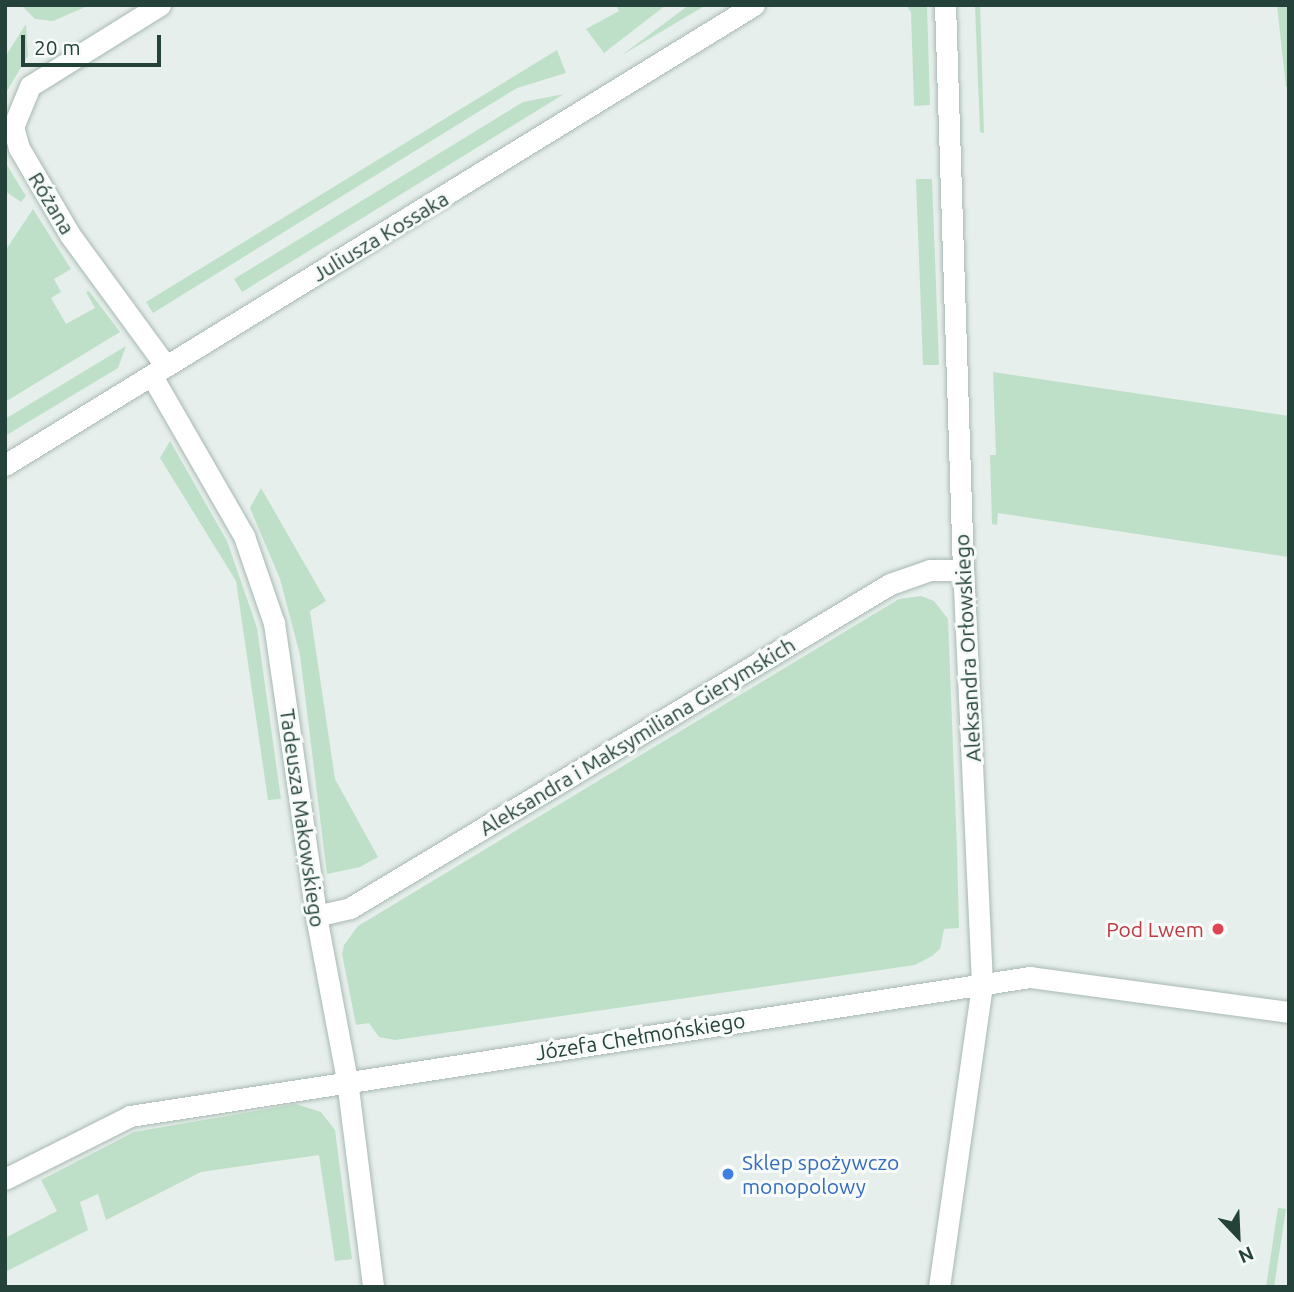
<!DOCTYPE html>
<meta charset="utf-8">
<style>
body{margin:0}
#map{position:relative;width:1294px;height:1292px;overflow:hidden;background:#e6efeb;font-family:Ubuntu,sans-serif}
div>[style]{position:absolute}
.green>*{inset:0;background:#bfe0c8}
.roads{filter:drop-shadow(0 0 2px #a8b8b2) drop-shadow(0 0 2px #a8b8b2)}
.minor>*{height:21px;margin:-10.5px;padding:0 10.5px;transform-origin:10.5px;border-radius:10.5px;background:#fff}
.dots>*{width:19px;height:19px;translate:-50% -50%;box-sizing:border-box;border:4px solid #f7fbf9;border-radius:50%}
span{translate:-50% -50%;white-space:nowrap;text-align:center;line-height:1.15;-webkit-text-stroke:6px #f7fbf9;paint-order:stroke}
.street-label{font-size:21px;color:#24423a}
.health-label{font-size:21px;color:#be3a42}
.right{translate:-100% -50%;text-align:right}
.shop-label{font-size:21px;color:#366cbe}
.left{translate:0 -50%;text-align:left}
.frame{position:absolute;inset:0;border:7px solid #24423a;pointer-events:none}
.north{position:absolute;left:1203px;top:1201px;width:70px;height:70px;-webkit-text-stroke:5px #f7fbf9;paint-order:stroke;rotate:157deg;font-size:19px;font-weight:700;line-height:28px;text-align:center;color:#24423a}
.north::after{content:'';display:block;margin:auto;width:24px;height:32px;background:#24423a;clip-path:polygon(50% 0,100% 100%,50% 72%,0 100%)}
.scale{position:absolute;left:21px;top:35px;width:140px;height:32px;box-sizing:border-box;border:4px solid #24423a;border-top:0;padding-left:9px;font-size:21px;line-height:24px;white-space:nowrap;color:#24423a;-webkit-text-stroke:5px #f7fbf9;paint-order:stroke}
</style>
<div id="map">
<div class="green">
<div style="clip-path:polygon(21px 5px,90px 5px,53px 21px,35px 19px)"></div>
<div style="clip-path:polygon(616px 5px,666px 5px,604px 53px,586px 29px,619px 11px)"></div>
<div style="clip-path:polygon(689px 5px,706px 5px,622px 55px)"></div>
<div style="clip-path:polygon(906px 5px,927px 5px,930px 105px,914px 106px,911px 12px)"></div>
<div style="clip-path:polygon(975px 5px,980px 5px,984px 133px,980px 132px)"></div>
<div style="clip-path:polygon(1277px 5px,1289px 5px,1289px 87px,1286px 87px)"></div>
<div style="clip-path:polygon(26px 24px,28px 56px,5px 94px,5px 57px)"></div>
<div style="clip-path:polygon(557px 50px,566px 73px,517px 88px,153px 313px,146px 302px)"></div>
<div style="clip-path:polygon(564px 94px,242px 292px,234px 279px,523px 102px)"></div>
<div style="clip-path:polygon(5px 162px,26px 196px,21px 202px,5px 191px)"></div>
<div style="clip-path:polygon(916px 179px,932px 179px,939px 365px,923px 365px)"></div>
<div style="clip-path:polygon(33px 209px,71px 269px,54px 279px,61px 292px,51px 298px,66px 324px,95px 308px,86px 292px,89px 291px,120px 332px,5px 402px,5px 251px)"></div>
<div style="clip-path:polygon(126px 346px,118px 368px,5px 436px,5px 419px)"></div>
<div style="clip-path:polygon(993px 372px,1289px 416px,1289px 557px,998px 513px,997px 525px,992px 524px,990px 455px,996px 455px)"></div>
<div style="clip-path:polygon(170px 441px,227px 541px,257px 628px,281px 799px,268px 800px,236px 581px,160px 458px)"></div>
<div style="clip-path:polygon(261px 488px,326px 601px,310px 611px,335px 779px,378px 857px,360px 867px,327px 874px,300px 655px,280px 579px,250px 508px)"></div>
<div style="clip-path:polygon(921px 596px,934px 601px,948px 619px,957px 849px,959px 928px,944px 929px,940px 949px,932px 956px,915px 965px,395px 1040px,379px 1037px,369px 1023px,356px 1025px,342px 954px,344px 945px,358px 926px,899px 599px)"></div>
<div style="clip-path:polygon(296px 1104px,321px 1112px,335px 1130px,352px 1259px,335px 1261px,319px 1155px,201px 1172px,106px 1220px,98px 1194px,80px 1202px,88px 1230px,5px 1272px,5px 1238px,57px 1211px,41px 1180px,134px 1132px)"></div>
<div style="clip-path:polygon(1278px 1208px,1286px 1209px,1274px 1287px,1266px 1287px)"></div>
</div>
<div class="roads">
<div class="minor">
<div style="left:160px;top:5px;width:153px;rotate:148.1deg"></div>
<div style="left:30px;top:86px;width:44px;rotate:112.5deg"></div>
<div style="left:13px;top:127px;width:22px;rotate:74deg"></div>
<div style="left:19px;top:148px;width:101px;rotate:59.6deg"></div>
<div style="left:70px;top:235px;width:162px;rotate:53.8deg"></div>
<div style="left:152px;top:376px;width:185px;rotate:60.1deg"></div>
<div style="left:244px;top:536px;width:92px;rotate:71deg"></div>
<div style="left:274px;top:623px;width:296px;rotate:81.8deg"></div>
<div style="left:316px;top:916px;width:167px;rotate:79.3deg"></div>
<div style="left:347px;top:1080px;width:209px;rotate:82.8deg"></div>
<div style="left:5px;top:465px;width:879px;rotate:-31.56deg"></div>
<div style="left:316px;top:916px;width:35px;rotate:-13deg"></div>
<div style="left:350px;top:908px;width:630px;rotate:-30.96deg"></div>
<div style="left:890px;top:584px;width:42px;rotate:-19.3deg"></div>
<div style="left:930px;top:570px;width:33px"></div>
<div style="left:5px;top:1179px;width:140px;rotate:-26.7deg"></div>
<div style="left:130px;top:1116px;width:911px;rotate:-8.78deg"></div>
<div style="left:1030px;top:977px;width:261px;rotate:7.7deg"></div>
<div style="left:939px;top:1287px;width:306px;rotate:-81.9deg"></div>
<div style="left:982px;top:984px;width:414px;rotate:-92.6deg"></div>
<div style="left:963px;top:570px;width:565px;rotate:-91.82deg"></div>
</div>
</div>
<div class="dots">
<div style="left:1218px;top:929px;background:#e0444e"></div>
<div style="left:728px;top:1174px;background:#3f7fe0"></div>
</div>
<div class="street-label">
<span style="left:52px;top:203px;rotate:59deg">Różana</span>
<span style="left:380px;top:236px;rotate:-31deg">Juliusza Kossaka</span>
<span style="left:967px;top:648px;rotate:-93deg">Aleksandra Orłowskiego</span>
<span style="left:637px;top:736px;rotate:-31deg">Aleksandra i Maksymiliana Gierymskich</span>
<span style="left:303px;top:818px;rotate:82deg">Tadeusza Makowskiego</span>
<span style="left:640px;top:1036px;rotate:-9deg">Józefa Chełmońskiego</span>
</div>
<div class="health-label">
<span class="right" style="left:1204px;top:929px">Pod Lwem</span>
</div>
<div class="shop-label">
<span class="left" style="left:742px;top:1174px">Sklep spożywczo<br>monopolowy</span>
</div>
<div class="frame"></div>
<div class="north">N</div>
<div class="scale">20 m</div>
</div>
